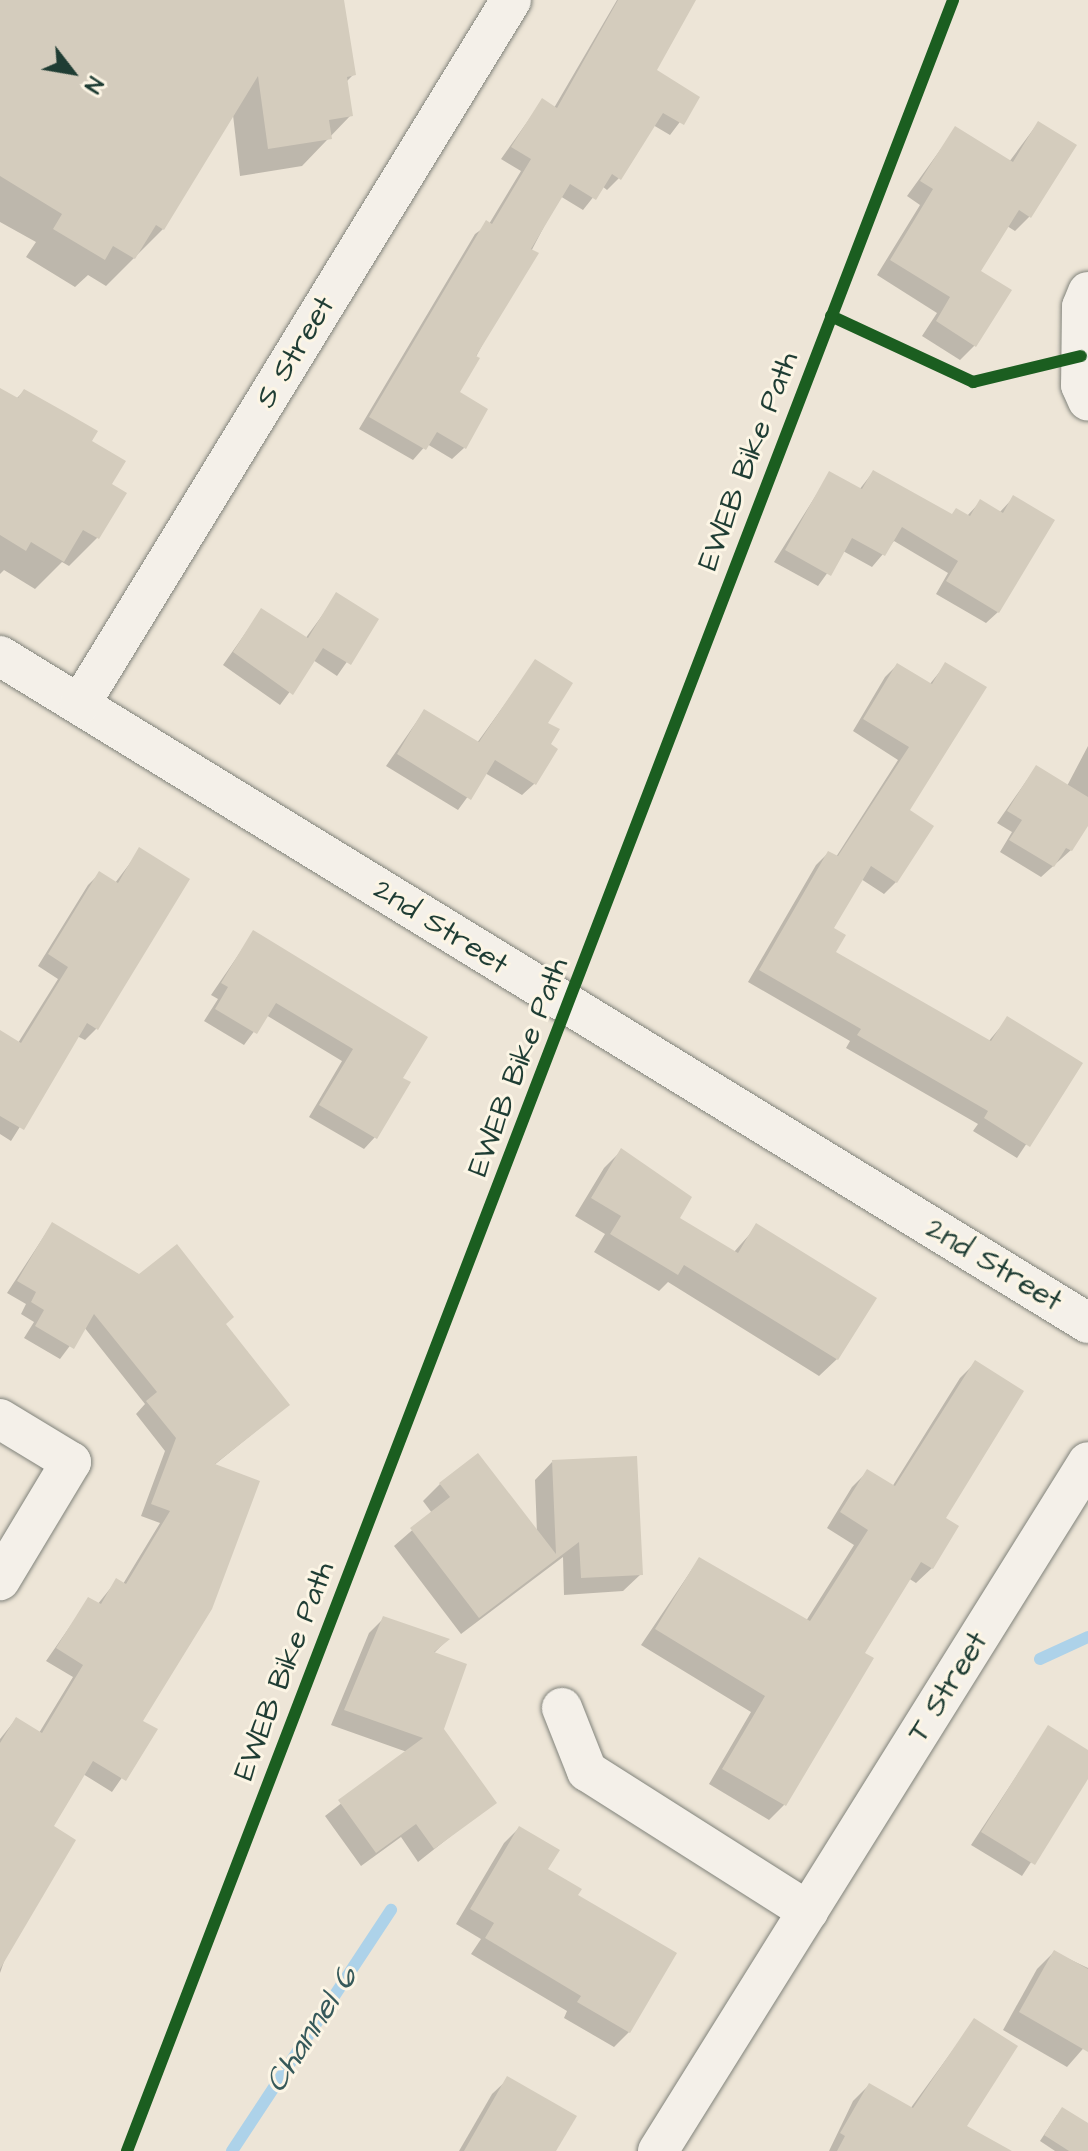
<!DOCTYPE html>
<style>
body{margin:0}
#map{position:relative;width:1088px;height:2151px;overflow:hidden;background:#ede5d7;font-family:"Architects Daughter",sans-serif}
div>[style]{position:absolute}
.shadow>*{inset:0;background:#0003}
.stream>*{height:12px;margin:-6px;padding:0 6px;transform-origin:6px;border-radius:6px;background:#add2e9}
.building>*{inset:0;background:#d4ccbd}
.roads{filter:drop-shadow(0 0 2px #81837b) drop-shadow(0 0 2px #81837b)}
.street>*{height:40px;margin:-20px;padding:0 20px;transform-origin:20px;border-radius:20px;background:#f4f0e9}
.cycleway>*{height:12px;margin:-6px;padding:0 6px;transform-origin:6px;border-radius:6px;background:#1b5e20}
span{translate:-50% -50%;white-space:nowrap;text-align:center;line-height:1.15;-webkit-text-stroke:6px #fcf5e5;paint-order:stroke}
.street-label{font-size:30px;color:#1f3d34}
.water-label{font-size:32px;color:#36595a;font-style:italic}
.north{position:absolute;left:32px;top:32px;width:80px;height:80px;-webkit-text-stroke:6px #fcf5e5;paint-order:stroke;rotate:121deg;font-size:22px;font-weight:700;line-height:32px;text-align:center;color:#1f3d34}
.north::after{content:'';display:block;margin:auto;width:28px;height:36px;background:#1f3d34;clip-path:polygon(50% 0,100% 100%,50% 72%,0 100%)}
</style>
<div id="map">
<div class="shadow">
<div style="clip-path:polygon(0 0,342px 0,354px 74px,346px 82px,351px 115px,302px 166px,240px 176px,233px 115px,163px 229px,106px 286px,88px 275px,75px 287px,26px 257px,36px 242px,0 222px)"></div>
<div style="clip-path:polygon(617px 0,694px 0,654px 71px,698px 98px,670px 135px,653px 125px,619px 178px,607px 190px,602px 186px,583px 210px,560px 196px,457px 393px,464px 448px,452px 459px,427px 444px,413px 460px,359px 429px,475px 234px,489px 224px,521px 171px,501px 159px,542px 101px,554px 108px)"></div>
<div style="clip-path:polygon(1038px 123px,1030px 216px,1015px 231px,1007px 226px,979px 272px,975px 345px,960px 360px,922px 336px,937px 313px,877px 275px,920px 205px,907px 196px,956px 128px,1009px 162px)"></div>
<div style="clip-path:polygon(0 390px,16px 399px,24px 391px,90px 441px,109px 484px,124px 493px,97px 538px,69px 566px,62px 562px,35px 589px,4px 570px,0 574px)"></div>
<div style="clip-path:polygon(873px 472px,951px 516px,967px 516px,980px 502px,999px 513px,1013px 498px,998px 612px,986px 623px,936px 594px,948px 573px,894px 541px,872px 567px,843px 551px,818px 586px,774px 562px,830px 473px,859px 490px)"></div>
<div style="clip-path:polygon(337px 595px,376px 620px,337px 676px,313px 660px,280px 705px,223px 665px,261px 611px,305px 639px)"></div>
<div style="clip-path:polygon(535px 662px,546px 723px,534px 784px,522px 795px,485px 773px,458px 810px,386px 766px,424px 711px,477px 743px)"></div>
<div style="clip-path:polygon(946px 664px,907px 811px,896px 882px,884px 894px,861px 879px,831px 929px,833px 953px,988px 1042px,1008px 1018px,1080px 1063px,1017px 1158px,973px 1131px,978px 1124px,846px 1048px,850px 1041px,748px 982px,816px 865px,828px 853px,836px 857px,898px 760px,853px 731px,885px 677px,897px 665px,929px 685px)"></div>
<div style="clip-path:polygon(1088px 746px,1088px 822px,1071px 850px,1041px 877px,1000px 852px,1012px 832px,997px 823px,1036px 767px,1067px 786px)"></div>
<div style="clip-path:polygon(140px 850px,96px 1029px,85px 1040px,77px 1036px,11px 1141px,0 1134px,0 1032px,18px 1043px,58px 979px,38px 966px,88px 885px,99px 874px,115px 883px)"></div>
<div style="clip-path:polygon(254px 932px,400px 1079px,375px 1137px,364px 1149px,309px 1117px,342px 1061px,266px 1015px,244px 1045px,204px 1021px,218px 999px,211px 995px)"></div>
<div style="clip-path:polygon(621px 1151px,677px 1218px,734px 1252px,757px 1226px,837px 1359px,819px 1376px,668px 1282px,659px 1291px,594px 1252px,605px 1234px,575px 1216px,604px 1168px)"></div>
<div style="clip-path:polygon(52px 1224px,224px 1324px,288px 1405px,213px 1466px,141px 1721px,155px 1730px,112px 1792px,83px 1774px,51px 1827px,0 1973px,0 1739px,16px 1719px,39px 1733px,73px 1677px,46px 1661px,89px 1599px,97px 1605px,117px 1580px,123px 1584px,160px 1523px,141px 1516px,165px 1451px,136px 1414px,145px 1404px,84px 1327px,60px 1359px,24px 1338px,34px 1322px,21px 1314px,26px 1304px,7px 1293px)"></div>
<div style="clip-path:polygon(975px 1363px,943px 1518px,957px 1526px,932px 1568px,916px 1583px,908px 1578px,862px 1654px,784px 1805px,769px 1820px,709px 1784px,751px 1712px,641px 1645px,699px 1559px,806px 1621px,854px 1545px,827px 1528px,852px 1487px,867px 1472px,892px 1487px,960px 1378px)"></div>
<div style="clip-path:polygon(552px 1462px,641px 1574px,623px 1591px,564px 1595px,563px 1557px,461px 1634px,394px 1546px,432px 1513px,423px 1501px,440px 1484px,537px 1534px,535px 1480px)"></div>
<div style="clip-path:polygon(384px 1618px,447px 1640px,433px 1654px,442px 1729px,494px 1802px,418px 1862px,401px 1837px,361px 1866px,325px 1816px,407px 1752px,331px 1725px,369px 1633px)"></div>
<div style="clip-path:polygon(1048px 1728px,1088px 1752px,1088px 1775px,1022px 1876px,971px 1845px)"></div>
<div style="clip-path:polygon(519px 1828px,546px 1870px,576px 1896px,629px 2032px,614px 2047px,564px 2018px,567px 2011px,471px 1954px,481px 1939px,456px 1924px,504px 1843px)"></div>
<div style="clip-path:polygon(1054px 1952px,1088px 1968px,1088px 2043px,1067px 2067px,1003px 2030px,1037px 1969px)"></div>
<div style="clip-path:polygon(974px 2021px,965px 2151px,829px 2151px,853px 2101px,869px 2085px,910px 2109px)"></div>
<div style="clip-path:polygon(508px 2079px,554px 2151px,459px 2151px,492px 2094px)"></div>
<div style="clip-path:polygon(1057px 2115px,1088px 2125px,1085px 2151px,1055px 2151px,1040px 2141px)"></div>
</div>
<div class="stream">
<div style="left:1040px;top:1659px;width:53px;rotate:-24.6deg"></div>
<div style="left:232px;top:2151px;width:289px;rotate:-56.6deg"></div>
</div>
<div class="building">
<div style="clip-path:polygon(0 0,344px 0,356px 75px,347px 77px,353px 116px,329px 120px,332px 139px,268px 149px,258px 76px,164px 230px,156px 225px,135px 259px,113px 246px,105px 260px,53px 229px,62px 214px,0 176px)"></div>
<div style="clip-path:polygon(618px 0,696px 0,657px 70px,700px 97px,684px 125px,663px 113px,621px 180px,612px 174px,596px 200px,570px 184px,531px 249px,539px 253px,476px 356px,480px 358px,460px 392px,488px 409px,466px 449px,437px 432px,426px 450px,369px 417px,486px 220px,492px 224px,531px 159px,511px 147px,542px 98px,557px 108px)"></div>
<div style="clip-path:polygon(1038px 121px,1077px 145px,1031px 218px,1019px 210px,981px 271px,1012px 290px,976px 347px,936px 321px,950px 297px,890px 260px,933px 189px,920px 181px,955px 126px,1013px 162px)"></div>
<div style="clip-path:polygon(0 388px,18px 398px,24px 389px,65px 412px,98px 431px,92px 441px,126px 461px,112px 484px,127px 493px,99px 539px,83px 530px,64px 562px,31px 542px,26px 551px,0 535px)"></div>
<div style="clip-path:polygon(873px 470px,952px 514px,956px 508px,970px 516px,980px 499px,1003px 513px,1013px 495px,1055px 520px,999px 613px,946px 581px,958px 561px,902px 527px,885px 556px,852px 538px,831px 576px,785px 550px,829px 471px,862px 489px)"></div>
<div style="clip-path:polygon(336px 592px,379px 619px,351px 665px,323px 648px,293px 695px,233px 652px,261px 608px,308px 638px)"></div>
<div style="clip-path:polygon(535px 659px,573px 683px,548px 723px,560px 729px,551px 744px,558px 749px,536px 785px,495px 760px,471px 800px,397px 754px,424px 709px,479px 742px)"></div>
<div style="clip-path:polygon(945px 662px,987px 687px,910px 810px,934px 826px,897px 883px,871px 866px,834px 928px,846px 935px,836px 952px,991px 1041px,1007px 1016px,1083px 1063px,1030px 1147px,984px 1118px,988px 1111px,857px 1035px,861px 1029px,759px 970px,828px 851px,838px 856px,909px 747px,863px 719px,897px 663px,932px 684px)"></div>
<div style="clip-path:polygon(1036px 765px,1088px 797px,1088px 826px,1072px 851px,1066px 848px,1054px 867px,1009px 840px,1022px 820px,1007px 811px)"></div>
<div style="clip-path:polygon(139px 847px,190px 879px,98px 1030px,87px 1023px,24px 1130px,0 1116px,0 1030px,21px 1043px,68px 967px,48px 954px,99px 871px,118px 883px)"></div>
<div style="clip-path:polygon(253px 930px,428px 1037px,403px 1078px,411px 1082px,377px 1139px,319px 1105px,353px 1049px,276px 1003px,257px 1034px,215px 1009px,228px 987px,221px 983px)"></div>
<div style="clip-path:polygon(621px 1148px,692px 1197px,680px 1218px,738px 1253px,756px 1223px,877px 1298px,838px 1360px,684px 1265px,678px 1275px,610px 1234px,621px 1216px,591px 1198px)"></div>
<div style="clip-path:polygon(52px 1222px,139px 1274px,177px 1244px,234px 1317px,226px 1324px,290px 1405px,215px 1464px,260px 1481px,212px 1609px,143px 1721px,158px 1729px,126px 1781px,93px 1761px,54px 1826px,76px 1840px,0 1969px,0 1743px,16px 1717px,42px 1733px,83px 1665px,56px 1648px,88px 1597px,101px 1604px,116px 1578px,126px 1584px,170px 1511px,151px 1504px,176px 1438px,146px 1401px,157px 1392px,94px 1314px,74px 1349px,35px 1326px,44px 1310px,31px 1302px,36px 1292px,17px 1281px)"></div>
<div style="clip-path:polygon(975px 1360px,1024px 1391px,946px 1518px,959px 1526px,933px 1569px,921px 1562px,865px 1653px,874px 1658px,786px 1806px,722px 1769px,765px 1696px,655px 1629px,699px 1557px,810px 1621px,868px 1530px,840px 1512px,867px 1469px,895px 1486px)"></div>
<div style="clip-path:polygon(478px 1453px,556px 1554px,552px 1460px,637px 1456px,643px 1575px,581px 1578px,579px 1542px,479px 1618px,410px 1528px,450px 1497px,439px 1483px)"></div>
<div style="clip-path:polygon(383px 1616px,450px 1639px,434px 1652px,467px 1664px,444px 1729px,497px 1803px,434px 1849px,416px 1824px,376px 1853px,338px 1800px,423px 1738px,344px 1710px)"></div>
<div style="clip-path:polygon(1048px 1725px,1088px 1750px,1088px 1779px,1035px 1865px,981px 1832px)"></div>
<div style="clip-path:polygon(519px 1826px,560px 1850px,548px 1869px,582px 1889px,578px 1895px,677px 1953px,630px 2033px,577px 2002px,581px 1996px,485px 1938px,494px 1923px,470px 1909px)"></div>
<div style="clip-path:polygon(1054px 1950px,1088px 1969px,1088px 2052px,1019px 2012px)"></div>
<div style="clip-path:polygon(974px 2018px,1018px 2046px,967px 2126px,1012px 2151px,837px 2151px,845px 2136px,840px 2133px,869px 2083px,913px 2108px)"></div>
<div style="clip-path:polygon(507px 2076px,577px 2116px,556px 2151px,464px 2151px)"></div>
<div style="clip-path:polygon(1062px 2107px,1088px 2123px,1088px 2151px,1069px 2151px,1044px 2135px)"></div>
</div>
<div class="roads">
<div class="street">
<div style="left:1088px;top:292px;width:16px;rotate:112deg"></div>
<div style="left:1082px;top:307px;width:78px;rotate:90.7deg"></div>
<div style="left:1081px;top:385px;width:17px;rotate:66deg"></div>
<div style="left:0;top:656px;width:1276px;rotate:31.51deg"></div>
<div style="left:80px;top:704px;width:825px;rotate:-58.52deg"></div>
<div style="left:0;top:1419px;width:83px;rotate:31.2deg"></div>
<div style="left:71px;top:1462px;width:138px;rotate:121deg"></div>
<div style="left:562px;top:1708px;width:68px;rotate:68.4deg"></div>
<div style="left:587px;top:1771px;width:262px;rotate:32.4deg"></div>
<div style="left:658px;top:2151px;width:812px;rotate:-58.03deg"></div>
</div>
</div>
<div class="cycleway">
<div style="left:831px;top:316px;width:157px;rotate:24.9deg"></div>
<div style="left:973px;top:382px;width:111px;rotate:-13.5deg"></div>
<div style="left:127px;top:2151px;width:2304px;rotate:-68.99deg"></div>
</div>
<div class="street-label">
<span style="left:295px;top:352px;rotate:-59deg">S Street</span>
<span style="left:748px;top:461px;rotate:-69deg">EWEB Bike Path</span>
<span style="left:441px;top:927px;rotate:32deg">2nd Street</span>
<span style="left:518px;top:1067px;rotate:-69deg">EWEB Bike Path</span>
<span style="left:994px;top:1265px;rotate:31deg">2nd Street</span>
<span style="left:284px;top:1671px;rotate:-69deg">EWEB Bike Path</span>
<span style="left:948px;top:1687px;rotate:-58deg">T Street</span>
</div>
<div class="water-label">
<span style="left:312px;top:2030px;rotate:-57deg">Channel 6</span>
</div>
<div class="north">N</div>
</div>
